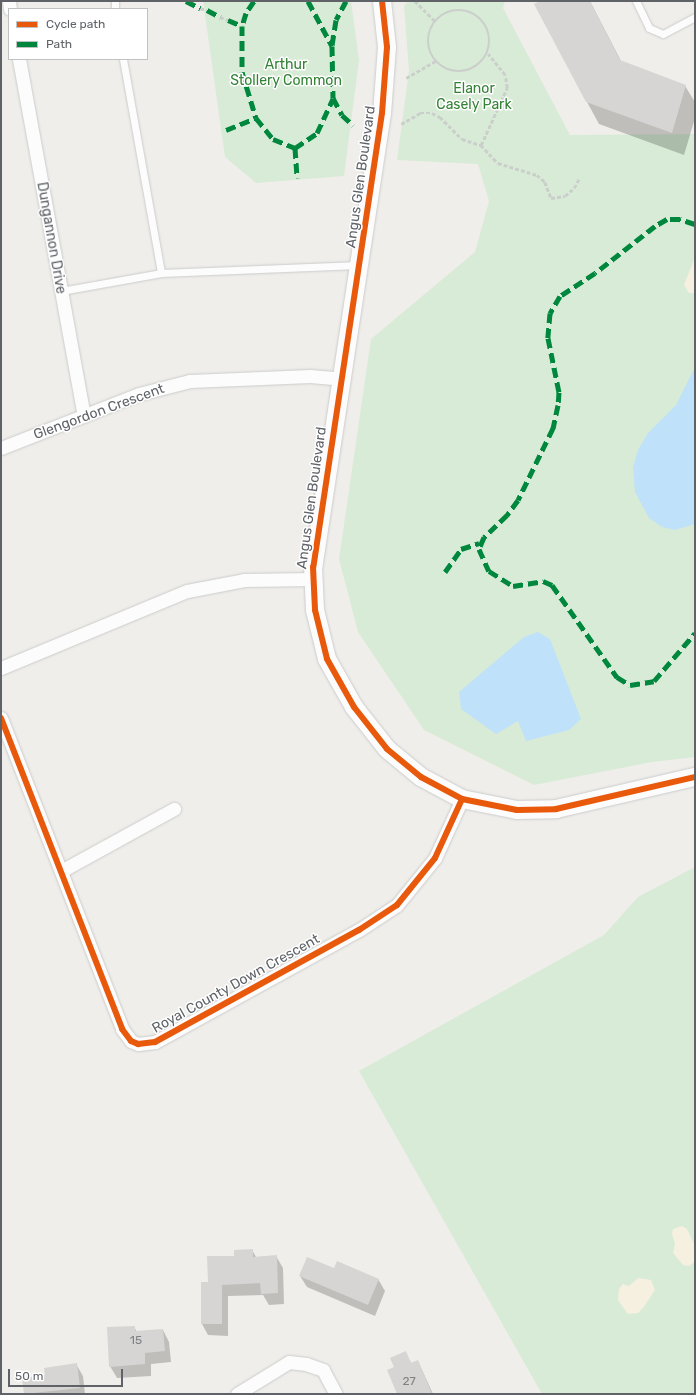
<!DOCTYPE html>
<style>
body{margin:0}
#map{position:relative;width:696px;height:1395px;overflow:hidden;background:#efeeea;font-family:Rubik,sans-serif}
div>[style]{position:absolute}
.green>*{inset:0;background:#d8ebd6}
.sand>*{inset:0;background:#f6f0e1}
.water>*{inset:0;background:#bfe1f9}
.shadow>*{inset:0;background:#0003}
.building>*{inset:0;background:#d6d5d3}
.path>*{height:2.5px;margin-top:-1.25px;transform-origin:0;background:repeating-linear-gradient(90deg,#cbcfcc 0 4px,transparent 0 6px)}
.path>.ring{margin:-1.25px;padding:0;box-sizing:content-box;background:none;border:2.5px solid #cbcfcc;border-radius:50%}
.roads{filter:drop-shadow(0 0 1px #cbcccc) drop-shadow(0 0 1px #cbcccc)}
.lane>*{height:7px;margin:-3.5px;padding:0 3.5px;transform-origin:3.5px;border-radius:3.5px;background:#fdfcfc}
.street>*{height:13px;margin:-6.5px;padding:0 6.5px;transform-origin:6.5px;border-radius:6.5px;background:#fdfcfc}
.secondary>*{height:18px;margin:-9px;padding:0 9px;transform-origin:9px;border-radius:9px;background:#fdfcfc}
.quiet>*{height:5px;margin-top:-2.5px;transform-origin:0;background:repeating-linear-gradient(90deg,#00873e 0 10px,transparent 0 15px)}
.cycleway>*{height:6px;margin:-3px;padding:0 3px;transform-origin:3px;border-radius:3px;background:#e8590c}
span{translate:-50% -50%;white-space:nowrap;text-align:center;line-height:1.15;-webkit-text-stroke:3px #fff;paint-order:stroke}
.number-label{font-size:12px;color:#7e8184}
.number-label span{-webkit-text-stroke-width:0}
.park-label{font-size:14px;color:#338235}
.street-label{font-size:14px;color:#5f6368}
.frame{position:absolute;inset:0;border:2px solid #5f6368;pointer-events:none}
.legend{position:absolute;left:8px;top:8px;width:140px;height:52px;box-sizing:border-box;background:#fff;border:1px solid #bfc1c3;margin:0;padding:5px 7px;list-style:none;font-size:12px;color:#5f6368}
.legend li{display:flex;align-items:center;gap:8px;height:20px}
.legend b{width:20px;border:1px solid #bfc1c3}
.scale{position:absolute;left:8px;top:1369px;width:115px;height:18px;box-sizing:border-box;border:2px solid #5f6368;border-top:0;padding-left:5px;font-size:12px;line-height:14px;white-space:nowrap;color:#5f6368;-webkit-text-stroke:3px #fff;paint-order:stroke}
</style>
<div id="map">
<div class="green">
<div style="clip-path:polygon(203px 1px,351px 1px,359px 60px,344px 176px,256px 183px,225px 157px)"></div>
<div style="clip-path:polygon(408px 1px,505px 1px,503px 8px,570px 135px,695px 134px,695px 757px,652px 762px,534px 785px,424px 730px,358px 632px,339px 559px,371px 339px,475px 252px,489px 201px,478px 164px,397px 160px,409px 71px,404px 6px)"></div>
<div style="clip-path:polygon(695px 867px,695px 1394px,542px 1394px,359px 1071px,604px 935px,638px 897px)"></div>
</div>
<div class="sand">
<div style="clip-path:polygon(695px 257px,695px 293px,689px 293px,684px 285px)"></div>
<div style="clip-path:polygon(682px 1226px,687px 1229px,694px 1244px,694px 1262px,689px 1266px,683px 1265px,673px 1253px,675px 1244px,672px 1234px,673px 1229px)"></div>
<div style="clip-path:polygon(638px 1278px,651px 1280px,655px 1290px,643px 1308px,638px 1313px,628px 1314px,618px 1300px,619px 1289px,623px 1284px,629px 1286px)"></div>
</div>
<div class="water">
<div style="clip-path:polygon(695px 367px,695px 524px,675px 530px,662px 527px,649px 518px,635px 492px,633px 467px,638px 450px,648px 433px,676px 405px)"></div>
<div style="clip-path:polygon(538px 632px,550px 639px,581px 719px,569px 730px,526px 741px,518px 721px,496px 734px,461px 709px,459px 692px,524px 637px)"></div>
</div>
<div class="shadow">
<div style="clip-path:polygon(542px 1px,590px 1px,621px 61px,685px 86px,695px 102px,695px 118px,684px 155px,599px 124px,587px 102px)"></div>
<div style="clip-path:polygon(252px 1250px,256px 1257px,276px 1256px,283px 1268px,284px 1304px,269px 1305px,263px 1295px,228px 1296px,228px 1336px,208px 1335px,202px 1324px,209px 1283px,235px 1257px)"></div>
<div style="clip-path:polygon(335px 1270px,378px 1279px,385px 1291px,375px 1316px,307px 1287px,300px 1276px)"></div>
<div style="clip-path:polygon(134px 1327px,137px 1332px,163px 1330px,169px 1342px,171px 1362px,151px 1364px,151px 1376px,117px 1378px,110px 1366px)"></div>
<div style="clip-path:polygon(405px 1353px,412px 1364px,418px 1361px,433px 1394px,398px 1394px,395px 1368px)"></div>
<div style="clip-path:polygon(76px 1364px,83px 1376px,85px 1394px,25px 1394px,23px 1379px,46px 1376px)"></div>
</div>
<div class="building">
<div style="clip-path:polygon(540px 1px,590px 1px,620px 60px,686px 85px,672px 133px,586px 102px,534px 4px)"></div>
<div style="clip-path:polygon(253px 1249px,253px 1257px,277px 1255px,278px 1293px,261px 1294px,260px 1283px,222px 1285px,222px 1324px,201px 1324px,201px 1282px,208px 1282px,207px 1256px,234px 1256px,234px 1250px)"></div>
<div style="clip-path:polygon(307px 1257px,334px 1268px,337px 1261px,379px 1279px,368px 1305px,299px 1276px)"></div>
<div style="clip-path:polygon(135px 1326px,135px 1331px,163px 1329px,165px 1351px,145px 1353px,145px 1364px,109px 1367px,107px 1327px)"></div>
<div style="clip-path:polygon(406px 1351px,411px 1363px,418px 1360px,432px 1394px,397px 1394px,387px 1370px,394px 1367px,390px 1358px)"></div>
<div style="clip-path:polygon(77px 1363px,80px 1388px,24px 1394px,22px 1378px,45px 1375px,44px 1368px)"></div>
</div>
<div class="path">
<div style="left:415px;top:1px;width:28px;rotate:45deg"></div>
<div style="left:200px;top:8px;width:7px;rotate:16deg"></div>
<div class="ring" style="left:428px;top:10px;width:59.5px;height:59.5px"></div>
<div style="left:220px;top:17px;width:9px;rotate:21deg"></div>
<div style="left:406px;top:78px;width:34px;rotate:-30deg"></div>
<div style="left:401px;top:124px;width:22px;rotate:-30deg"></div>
<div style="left:420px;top:113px;width:12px"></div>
<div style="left:432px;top:113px;width:9px;rotate:27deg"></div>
<div style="left:440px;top:117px;width:31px;rotate:45deg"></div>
<div style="left:462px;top:139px;width:20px;rotate:18deg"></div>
<div style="left:481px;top:145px;width:25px;rotate:47deg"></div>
<div style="left:498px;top:163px;width:41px;rotate:17.1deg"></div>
<div style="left:537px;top:175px;width:11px;rotate:41deg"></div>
<div style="left:545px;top:182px;width:17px;rotate:69deg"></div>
<div style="left:551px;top:198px;width:14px;rotate:-8deg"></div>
<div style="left:565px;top:196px;width:12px;rotate:-42deg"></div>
<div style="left:574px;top:188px;width:10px;rotate:-61deg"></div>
<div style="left:481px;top:145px;width:63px;rotate:-65.5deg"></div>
<div style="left:507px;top:88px;width:13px;rotate:-99deg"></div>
<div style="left:505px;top:75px;width:27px;rotate:-129deg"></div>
</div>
<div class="roads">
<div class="lane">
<div style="left:115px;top:1px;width:8px;rotate:90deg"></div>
<div style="left:636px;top:1px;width:30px;rotate:64deg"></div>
<div style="left:649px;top:28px;width:15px;rotate:23deg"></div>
<div style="left:663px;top:34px;width:36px;rotate:-28deg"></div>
<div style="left:123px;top:59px;width:217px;rotate:79.9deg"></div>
<div style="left:61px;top:291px;width:102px;rotate:-10.2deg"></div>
<div style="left:161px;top:273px;width:198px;rotate:-2.3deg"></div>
</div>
<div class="street">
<div style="left:9px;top:1px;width:8px;rotate:83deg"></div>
<div style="left:19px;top:59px;width:363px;rotate:79.7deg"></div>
<div style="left:1px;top:448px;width:148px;rotate:-21.4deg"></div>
<div style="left:139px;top:394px;width:53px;rotate:-14.3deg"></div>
<div style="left:190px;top:381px;width:120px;rotate:-2.4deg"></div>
<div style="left:310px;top:376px;width:32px;rotate:5deg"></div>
<div style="left:1px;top:668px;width:201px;rotate:-22.5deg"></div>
<div style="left:187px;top:591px;width:58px;rotate:-10.9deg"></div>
<div style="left:244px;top:580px;width:69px;rotate:-0.8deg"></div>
<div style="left:1px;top:718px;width:334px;rotate:68.7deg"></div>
<div style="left:122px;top:1029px;width:15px;rotate:53deg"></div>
<div style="left:131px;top:1041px;width:8px;rotate:23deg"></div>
<div style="left:138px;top:1044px;width:17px;rotate:-7deg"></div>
<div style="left:155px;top:1042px;width:233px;rotate:-28.8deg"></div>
<div style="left:359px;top:930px;width:45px;rotate:-33.3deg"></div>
<div style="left:397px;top:905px;width:60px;rotate:-51deg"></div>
<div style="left:435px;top:858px;width:65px;rotate:-65.4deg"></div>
<div style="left:61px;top:871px;width:129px;rotate:-28.8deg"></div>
<div style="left:237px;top:1394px;width:61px;rotate:-31.6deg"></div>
<div style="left:289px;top:1362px;width:17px;rotate:7deg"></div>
<div style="left:306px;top:1364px;width:18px;rotate:19deg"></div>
<div style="left:323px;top:1370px;width:27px;rotate:62deg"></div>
</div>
<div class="secondary">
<div style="left:382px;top:1px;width:46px;rotate:83.8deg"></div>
<div style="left:387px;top:47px;width:66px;rotate:94.3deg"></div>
<div style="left:382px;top:113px;width:459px;rotate:98.6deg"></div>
<div style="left:313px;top:567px;width:43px;rotate:87.3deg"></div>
<div style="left:315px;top:610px;width:50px;rotate:76.2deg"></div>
<div style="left:327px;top:659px;width:55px;rotate:60.6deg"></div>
<div style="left:354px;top:707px;width:53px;rotate:51.8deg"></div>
<div style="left:387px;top:749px;width:44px;rotate:39.5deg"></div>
<div style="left:421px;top:777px;width:47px;rotate:28.2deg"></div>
<div style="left:462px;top:799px;width:56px;rotate:11.3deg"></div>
<div style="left:517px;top:810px;width:39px;rotate:-1deg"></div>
<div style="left:556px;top:809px;width:143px;rotate:-13deg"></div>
</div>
</div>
<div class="quiet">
<div style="left:186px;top:1px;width:16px;rotate:27deg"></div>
<div style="left:254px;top:1px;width:14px;rotate:124deg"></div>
<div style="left:246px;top:13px;width:14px;rotate:107deg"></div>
<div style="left:242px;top:26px;width:46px;rotate:90deg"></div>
<div style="left:242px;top:72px;width:48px;rotate:73.1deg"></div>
<div style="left:256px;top:118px;width:27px;rotate:51deg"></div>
<div style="left:273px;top:139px;width:24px;rotate:22deg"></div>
<div style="left:295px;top:148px;width:27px;rotate:-34deg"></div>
<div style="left:317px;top:133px;width:38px;rotate:-65deg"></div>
<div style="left:308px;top:1px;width:51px;rotate:61.9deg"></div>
<div style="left:346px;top:1px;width:21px;rotate:118deg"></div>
<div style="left:336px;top:20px;width:26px;rotate:99deg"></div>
<div style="left:332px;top:46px;width:52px;rotate:88.9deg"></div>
<div style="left:333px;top:98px;width:19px;rotate:62deg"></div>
<div style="left:342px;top:115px;width:15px;rotate:42deg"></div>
<div style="left:207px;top:10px;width:15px;rotate:28deg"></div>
<div style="left:228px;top:20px;width:15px;rotate:23deg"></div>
<div style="left:226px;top:130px;width:32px;rotate:-22deg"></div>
<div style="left:295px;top:148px;width:30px;rotate:86deg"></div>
<div style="left:695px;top:224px;width:16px;rotate:-162deg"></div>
<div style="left:680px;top:219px;width:13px;rotate:180deg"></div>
<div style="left:667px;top:219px;width:14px;rotate:150deg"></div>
<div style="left:655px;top:226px;width:76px;rotate:141.9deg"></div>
<div style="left:595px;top:273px;width:42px;rotate:146.7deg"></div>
<div style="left:560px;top:296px;width:20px;rotate:120deg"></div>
<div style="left:550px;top:313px;width:25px;rotate:95deg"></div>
<div style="left:548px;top:338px;width:55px;rotate:78.5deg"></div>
<div style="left:559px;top:392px;width:13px;rotate:94deg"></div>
<div style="left:558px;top:405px;width:24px;rotate:102deg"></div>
<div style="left:553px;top:428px;width:80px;rotate:115.9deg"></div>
<div style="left:518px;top:500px;width:19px;rotate:126deg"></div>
<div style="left:507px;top:515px;width:32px;rotate:136deg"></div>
<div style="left:484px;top:537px;width:13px;rotate:113deg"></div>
<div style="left:479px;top:549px;width:24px;rotate:66deg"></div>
<div style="left:489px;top:571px;width:28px;rotate:32deg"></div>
<div style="left:513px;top:586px;width:30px;rotate:-9deg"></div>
<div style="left:543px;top:581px;width:10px;rotate:24deg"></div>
<div style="left:552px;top:585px;width:113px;rotate:54.8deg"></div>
<div style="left:617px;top:677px;width:15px;rotate:32deg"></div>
<div style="left:630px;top:685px;width:24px;rotate:-9deg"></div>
<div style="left:654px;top:681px;width:63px;rotate:-49.5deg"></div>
<div style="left:445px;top:572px;width:28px;rotate:-55deg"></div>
<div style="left:461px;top:549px;width:19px;rotate:-18deg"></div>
</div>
<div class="cycleway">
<div style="left:382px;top:1px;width:46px;rotate:83.8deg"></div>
<div style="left:387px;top:47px;width:66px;rotate:94.3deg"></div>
<div style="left:382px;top:113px;width:459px;rotate:98.6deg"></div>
<div style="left:313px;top:567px;width:43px;rotate:87.3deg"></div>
<div style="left:315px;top:610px;width:50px;rotate:76.2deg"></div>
<div style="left:327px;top:659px;width:55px;rotate:60.6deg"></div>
<div style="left:354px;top:707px;width:53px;rotate:51.8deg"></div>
<div style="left:387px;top:749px;width:44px;rotate:39.5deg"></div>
<div style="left:421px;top:777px;width:47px;rotate:28.2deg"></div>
<div style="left:462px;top:799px;width:56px;rotate:11.3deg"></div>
<div style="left:517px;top:810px;width:39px;rotate:-1deg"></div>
<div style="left:556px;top:809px;width:143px;rotate:-13deg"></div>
<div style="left:1px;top:718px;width:334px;rotate:68.7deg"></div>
<div style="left:122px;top:1029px;width:15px;rotate:53deg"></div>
<div style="left:131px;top:1041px;width:8px;rotate:23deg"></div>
<div style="left:138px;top:1044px;width:17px;rotate:-7deg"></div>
<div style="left:155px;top:1042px;width:233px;rotate:-28.8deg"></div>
<div style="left:359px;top:930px;width:45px;rotate:-33.3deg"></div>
<div style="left:397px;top:905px;width:60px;rotate:-51deg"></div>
<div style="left:435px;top:858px;width:65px;rotate:-65.4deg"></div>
</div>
<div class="number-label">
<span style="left:136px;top:1341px">15</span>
<span style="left:409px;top:1382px">27</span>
</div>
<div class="park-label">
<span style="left:286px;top:73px">Arthur<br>Stollery Common</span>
<span style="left:474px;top:97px">Elanor<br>Casely Park</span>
</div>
<div class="street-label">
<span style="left:361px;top:177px;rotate:-82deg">Angus Glen Boulevard</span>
<span style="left:51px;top:238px;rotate:80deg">Dungannon Drive</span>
<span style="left:99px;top:412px;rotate:-20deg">Glengordon Crescent</span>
<span style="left:312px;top:498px;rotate:-82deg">Angus Glen Boulevard</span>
<span style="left:236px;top:984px;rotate:-29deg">Royal County Down Crescent</span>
</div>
<div class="frame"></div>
<ul class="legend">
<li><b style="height:5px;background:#e8590c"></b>Cycle path</li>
<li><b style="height:5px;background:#00873e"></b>Path</li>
</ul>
<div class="scale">50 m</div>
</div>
